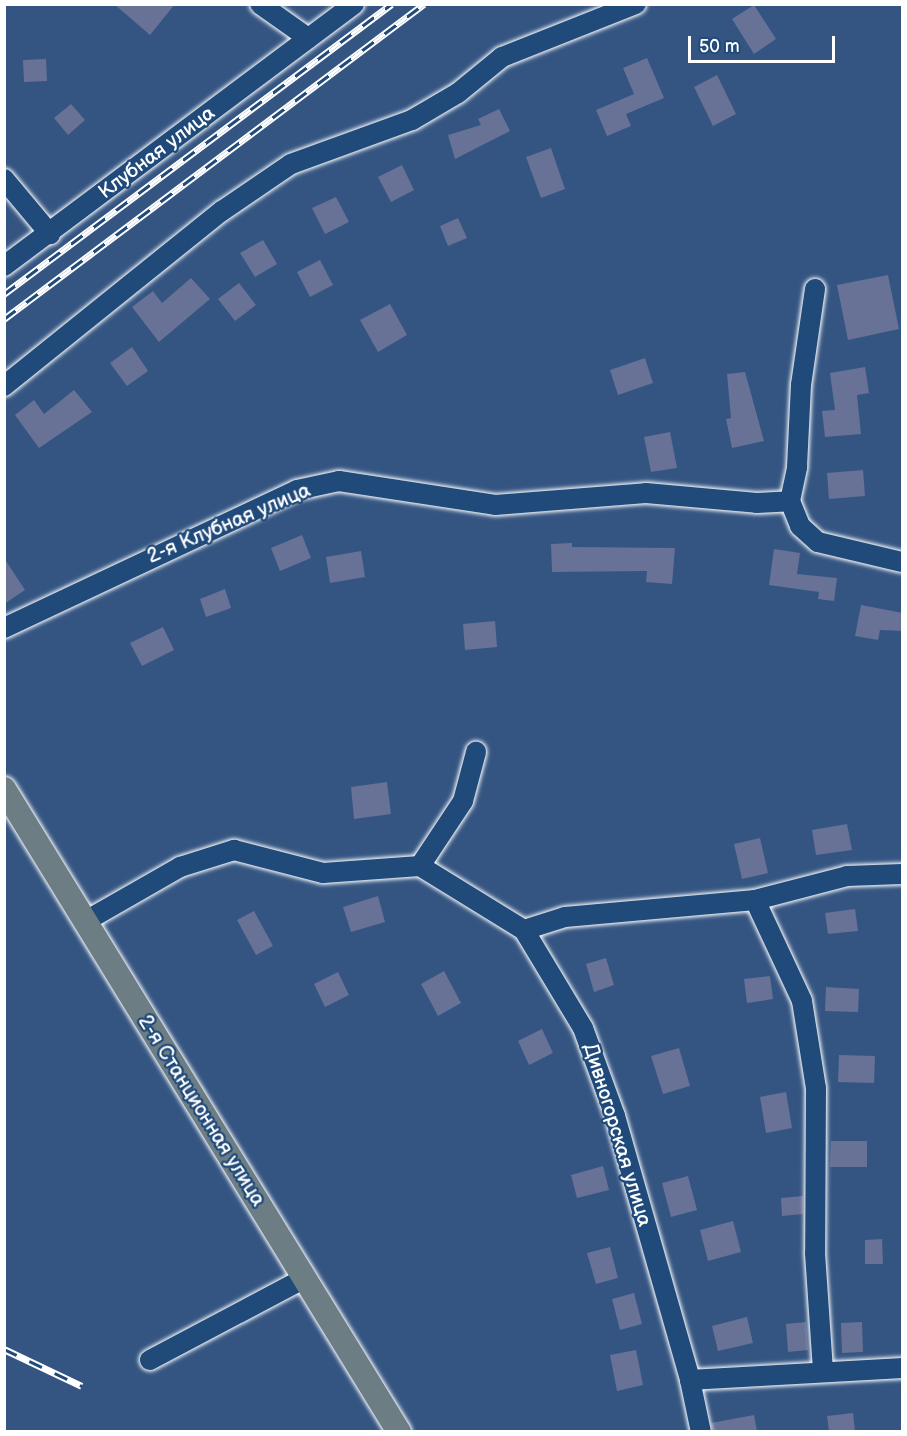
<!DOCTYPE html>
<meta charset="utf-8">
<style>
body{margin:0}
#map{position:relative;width:907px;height:1436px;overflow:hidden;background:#345582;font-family:"Balsamiq Sans",sans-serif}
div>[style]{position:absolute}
.building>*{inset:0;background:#687196}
.roads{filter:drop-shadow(0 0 2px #fff) drop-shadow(0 0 2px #fff)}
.minor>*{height:20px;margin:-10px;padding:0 10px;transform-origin:10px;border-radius:10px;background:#1f4a7a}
.major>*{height:24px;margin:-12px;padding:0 12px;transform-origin:12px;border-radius:12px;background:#6d7d84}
.rail>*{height:7px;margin-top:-3.5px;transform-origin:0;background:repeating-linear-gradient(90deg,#1f4a7a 0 14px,#fff 0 28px);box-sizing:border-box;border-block:2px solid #fff}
span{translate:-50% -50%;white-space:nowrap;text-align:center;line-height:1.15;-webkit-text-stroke:4.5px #1f4a7a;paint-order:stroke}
.street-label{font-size:20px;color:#fff}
.frame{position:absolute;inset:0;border:6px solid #fff;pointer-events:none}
.scale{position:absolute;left:688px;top:36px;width:147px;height:27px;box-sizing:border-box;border:3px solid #fff;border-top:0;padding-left:8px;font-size:18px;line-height:21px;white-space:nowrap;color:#fff;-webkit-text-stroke:4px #1f4a7a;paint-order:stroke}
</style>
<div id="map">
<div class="building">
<div style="clip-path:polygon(114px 4px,175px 4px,150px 35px)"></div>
<div style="clip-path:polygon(754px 5px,776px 39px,754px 54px,732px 19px)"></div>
<div style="clip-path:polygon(647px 58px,664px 98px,626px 114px,631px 126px,607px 136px,596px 110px,634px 94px,623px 68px)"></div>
<div style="clip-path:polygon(46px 59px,47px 81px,24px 82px,23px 60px)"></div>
<div style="clip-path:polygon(717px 75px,736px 114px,713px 126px,694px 87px)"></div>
<div style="clip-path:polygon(71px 104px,85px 120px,68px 135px,54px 118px)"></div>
<div style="clip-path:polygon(499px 109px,510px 131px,455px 159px,448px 135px,481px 125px,478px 119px)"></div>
<div style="clip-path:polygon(551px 148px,565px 189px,541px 198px,526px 157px)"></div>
<div style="clip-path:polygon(402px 165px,414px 190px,391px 202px,378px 177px)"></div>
<div style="clip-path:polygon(336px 197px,349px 222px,325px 234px,312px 208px)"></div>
<div style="clip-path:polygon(458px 218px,467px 238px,448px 246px,440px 226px)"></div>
<div style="clip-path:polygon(263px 240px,277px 264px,255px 277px,240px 253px)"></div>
<div style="clip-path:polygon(320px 260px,333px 285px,310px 297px,297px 272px)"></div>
<div style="clip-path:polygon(888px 275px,899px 329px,848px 340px,837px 285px)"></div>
<div style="clip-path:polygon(191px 278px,210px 299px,159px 342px,132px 307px,153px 291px,162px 303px)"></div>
<div style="clip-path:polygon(239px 283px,256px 305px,235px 321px,218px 299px)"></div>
<div style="clip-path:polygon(390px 304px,407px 335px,378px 352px,360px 320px)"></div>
<div style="clip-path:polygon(132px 347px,148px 371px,127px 386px,110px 363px)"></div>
<div style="clip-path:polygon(645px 358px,653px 383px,618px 395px,610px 370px)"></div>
<div style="clip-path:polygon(865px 367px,869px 393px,857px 395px,861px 434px,825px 437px,822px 411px,835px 410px,830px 373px)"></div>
<div style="clip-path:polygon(745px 372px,764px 441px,732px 448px,726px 419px,731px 418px,727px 374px)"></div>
<div style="clip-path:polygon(74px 390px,92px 412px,39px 448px,15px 415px,34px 400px,44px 414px)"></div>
<div style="clip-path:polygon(670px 432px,677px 468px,651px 472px,644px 437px)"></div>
<div style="clip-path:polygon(863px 470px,865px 496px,829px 499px,827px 473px)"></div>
<div style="clip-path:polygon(302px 535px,311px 558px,280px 571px,271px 548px)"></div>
<div style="clip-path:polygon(572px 543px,572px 547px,675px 548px,672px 584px,646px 582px,647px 571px,552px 572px,551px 544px)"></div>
<div style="clip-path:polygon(774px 549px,800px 553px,797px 574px,837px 578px,834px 601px,818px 599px,819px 592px,769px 585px)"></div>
<div style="clip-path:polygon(361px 551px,365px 577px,330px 583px,326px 557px)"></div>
<div style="clip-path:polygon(4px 558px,25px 590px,4px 604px)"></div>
<div style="clip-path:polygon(225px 589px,231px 608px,206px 617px,200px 599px)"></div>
<div style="clip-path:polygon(861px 605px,903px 613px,903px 631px,880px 630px,878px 640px,855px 636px)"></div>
<div style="clip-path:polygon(495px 621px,497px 647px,465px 650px,463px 624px)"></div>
<div style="clip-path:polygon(163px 627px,174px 650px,142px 666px,130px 643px)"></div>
<div style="clip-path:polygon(387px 782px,391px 814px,354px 819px,351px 787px)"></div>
<div style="clip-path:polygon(847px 824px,852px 850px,816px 855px,812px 830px)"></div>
<div style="clip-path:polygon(760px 838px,768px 873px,742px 879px,734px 844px)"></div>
<div style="clip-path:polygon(378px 896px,385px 922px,351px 932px,343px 907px)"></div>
<div style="clip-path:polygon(855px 909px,858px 931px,828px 934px,825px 913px)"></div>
<div style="clip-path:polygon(254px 911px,273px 946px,256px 955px,237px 920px)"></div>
<div style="clip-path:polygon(606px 958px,614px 985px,594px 992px,586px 964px)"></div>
<div style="clip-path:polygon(444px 971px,461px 1003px,438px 1016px,421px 984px)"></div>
<div style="clip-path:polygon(338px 972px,349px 995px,325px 1007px,314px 984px)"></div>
<div style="clip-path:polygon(770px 976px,773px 999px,747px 1003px,744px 979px)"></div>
<div style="clip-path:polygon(826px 987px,859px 989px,858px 1012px,825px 1011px)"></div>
<div style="clip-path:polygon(542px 1029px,553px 1053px,529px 1065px,518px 1041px)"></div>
<div style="clip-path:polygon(679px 1048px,690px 1086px,663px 1094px,651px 1056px)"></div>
<div style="clip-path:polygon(839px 1055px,875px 1056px,874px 1083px,838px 1082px)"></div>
<div style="clip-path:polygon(786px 1092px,792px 1128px,766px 1133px,760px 1097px)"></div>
<div style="clip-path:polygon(831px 1141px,867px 1141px,867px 1167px,830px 1167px)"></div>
<div style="clip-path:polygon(603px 1166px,609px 1190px,577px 1198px,571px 1175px)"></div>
<div style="clip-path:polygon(688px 1176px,697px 1210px,671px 1217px,662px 1183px)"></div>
<div style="clip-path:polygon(803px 1196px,803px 1214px,782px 1216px,781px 1198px)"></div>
<div style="clip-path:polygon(733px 1221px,741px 1252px,708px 1261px,700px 1230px)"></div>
<div style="clip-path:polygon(882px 1239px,883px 1264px,865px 1264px,865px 1240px)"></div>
<div style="clip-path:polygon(610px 1247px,618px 1278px,596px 1284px,587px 1253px)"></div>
<div style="clip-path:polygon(634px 1293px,642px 1324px,620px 1330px,612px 1299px)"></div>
<div style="clip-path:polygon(747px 1317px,753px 1343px,718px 1351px,712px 1326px)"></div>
<div style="clip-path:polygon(806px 1322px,808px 1350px,788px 1352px,786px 1324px)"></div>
<div style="clip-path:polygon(862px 1322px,863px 1352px,842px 1353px,841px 1323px)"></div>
<div style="clip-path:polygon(636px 1350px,643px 1385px,617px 1391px,610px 1355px)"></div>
<div style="clip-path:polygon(853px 1413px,855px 1431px,829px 1431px,827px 1416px)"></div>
<div style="clip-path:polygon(754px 1415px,757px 1431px,713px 1431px,711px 1423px)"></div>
</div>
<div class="roads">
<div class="minor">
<div style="left:260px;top:4px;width:59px;rotate:35.3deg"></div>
<div style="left:4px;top:179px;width:72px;rotate:50.1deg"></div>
<div style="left:4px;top:266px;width:437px;rotate:-36.8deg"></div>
<div style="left:4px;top:386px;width:280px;rotate:-38.8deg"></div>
<div style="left:222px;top:211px;width:83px;rotate:-34.3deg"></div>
<div style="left:291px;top:164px;width:129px;rotate:-20deg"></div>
<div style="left:412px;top:120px;width:53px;rotate:-30.4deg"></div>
<div style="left:458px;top:93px;width:57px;rotate:-39.3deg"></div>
<div style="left:502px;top:57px;width:144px;rotate:-21.6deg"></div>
<div style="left:790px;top:501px;width:35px;rotate:-78deg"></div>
<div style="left:797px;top:467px;width:82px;rotate:-87.2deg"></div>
<div style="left:801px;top:385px;width:97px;rotate:-81.7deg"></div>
<div style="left:790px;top:501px;width:27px;rotate:68deg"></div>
<div style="left:800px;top:526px;width:24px;rotate:42deg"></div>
<div style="left:818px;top:542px;width:86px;rotate:13.4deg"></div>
<div style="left:4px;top:628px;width:324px;rotate:-25.2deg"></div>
<div style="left:297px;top:490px;width:43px;rotate:-12.1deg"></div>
<div style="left:339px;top:481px;width:158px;rotate:8.7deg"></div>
<div style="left:495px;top:505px;width:151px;rotate:-4.5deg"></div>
<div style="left:646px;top:493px;width:111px;rotate:5.1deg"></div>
<div style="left:757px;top:503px;width:33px;rotate:-3deg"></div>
<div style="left:420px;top:866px;width:78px;rotate:-56.5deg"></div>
<div style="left:463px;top:801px;width:51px;rotate:-75.1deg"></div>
<div style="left:755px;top:900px;width:111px;rotate:65deg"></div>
<div style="left:802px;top:1001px;width:88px;rotate:80.9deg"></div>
<div style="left:816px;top:1088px;width:165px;rotate:90.3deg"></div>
<div style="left:815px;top:1253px;width:117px;rotate:86.1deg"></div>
<div style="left:84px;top:922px;width:111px;rotate:-29.8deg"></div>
<div style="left:180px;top:867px;width:57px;rotate:-17.5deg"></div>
<div style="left:234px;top:850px;width:92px;rotate:14.5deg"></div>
<div style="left:323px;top:873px;width:97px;rotate:-4.1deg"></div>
<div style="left:420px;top:866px;width:122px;rotate:31.6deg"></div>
<div style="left:524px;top:930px;width:114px;rotate:59deg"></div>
<div style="left:583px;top:1028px;width:94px;rotate:70deg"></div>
<div style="left:615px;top:1116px;width:274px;rotate:74.1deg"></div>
<div style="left:690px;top:1380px;width:53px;rotate:78.1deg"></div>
<div style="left:524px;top:930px;width:43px;rotate:-17.6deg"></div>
<div style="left:565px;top:917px;width:191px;rotate:-5.1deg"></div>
<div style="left:755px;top:900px;width:95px;rotate:-14.6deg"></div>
<div style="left:847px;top:876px;width:55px;rotate:-2.1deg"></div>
<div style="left:150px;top:1360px;width:175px;rotate:-27.9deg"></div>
<div style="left:690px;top:1380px;width:212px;rotate:-3.2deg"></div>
</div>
<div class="major">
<div style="left:4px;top:789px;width:755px;rotate:58.44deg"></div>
</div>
</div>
<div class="rail">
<div style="left:4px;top:294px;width:484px;rotate:-36.8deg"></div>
<div style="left:4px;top:319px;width:525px;rotate:-36.87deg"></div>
<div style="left:4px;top:1349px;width:86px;rotate:25.4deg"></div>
</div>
<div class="street-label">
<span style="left:157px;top:153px;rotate:-37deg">Клубная улица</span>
<span style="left:229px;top:524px;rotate:-23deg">2-я Клубная улица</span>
<span style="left:201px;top:1111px;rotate:58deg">2-я Станционная улица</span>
<span style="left:617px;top:1135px;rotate:73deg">Дивногорская улица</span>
</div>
<div class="frame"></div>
<div class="scale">50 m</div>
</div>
